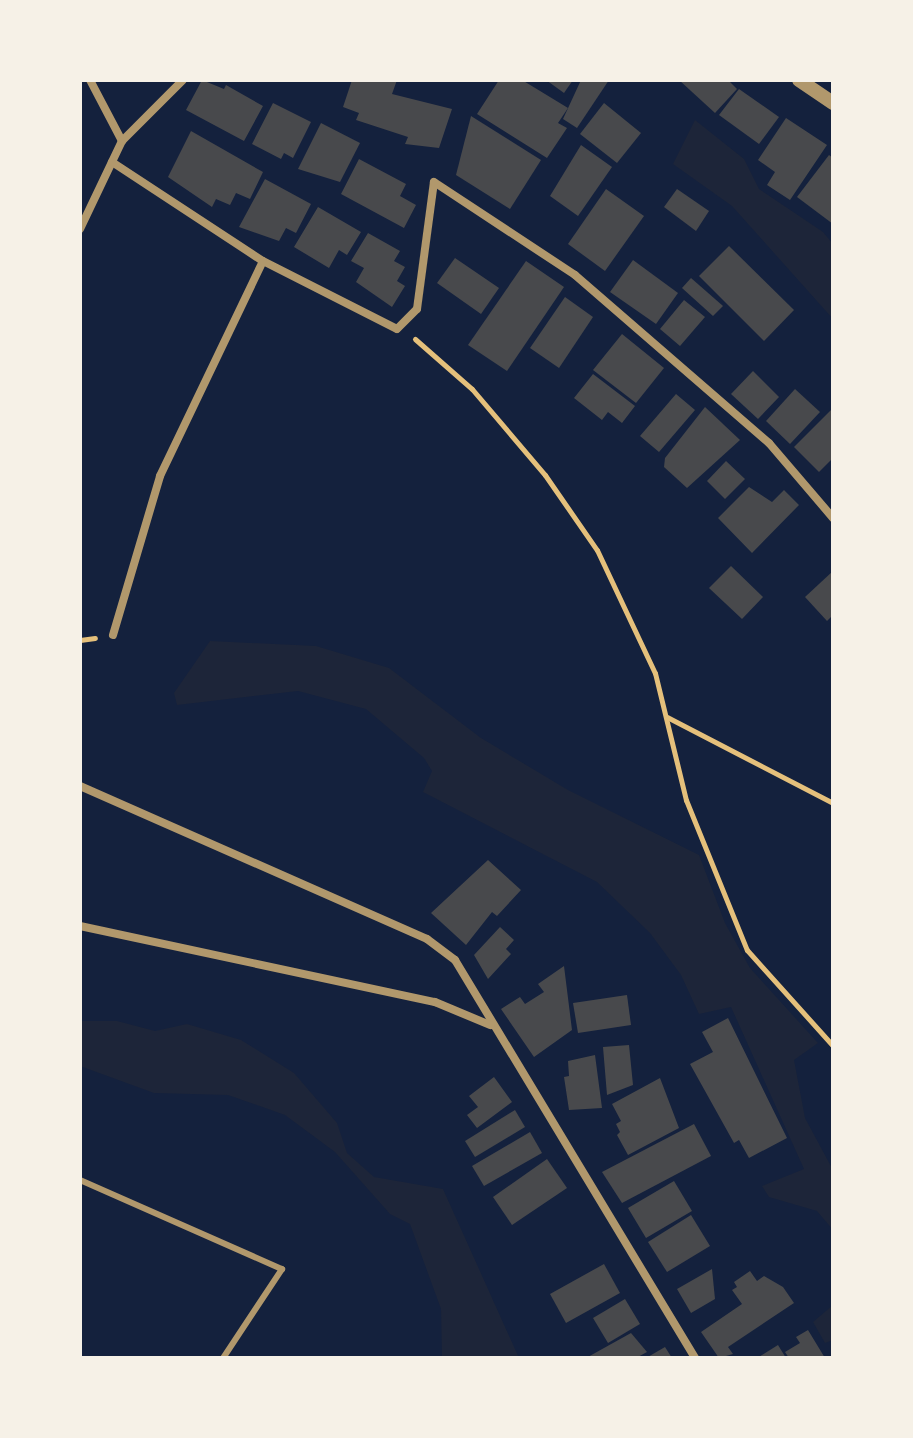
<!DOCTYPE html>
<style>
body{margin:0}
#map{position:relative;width:913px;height:1438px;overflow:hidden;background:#14213d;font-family:"PT Sans Narrow",sans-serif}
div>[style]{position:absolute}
.green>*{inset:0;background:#1d2539}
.building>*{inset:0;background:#48494c}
.path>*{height:5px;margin:-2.5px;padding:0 2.5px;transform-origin:2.5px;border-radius:2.5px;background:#e5c07b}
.service>*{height:6px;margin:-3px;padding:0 3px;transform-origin:3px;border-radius:3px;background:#b1986c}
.minor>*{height:8px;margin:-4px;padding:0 4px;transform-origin:4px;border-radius:4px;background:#b1986c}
.tertiary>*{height:14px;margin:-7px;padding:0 7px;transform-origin:7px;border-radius:7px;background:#b1986c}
span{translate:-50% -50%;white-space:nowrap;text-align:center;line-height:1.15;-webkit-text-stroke:6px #f6f1e7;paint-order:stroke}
.frame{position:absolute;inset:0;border:82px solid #f6f1e7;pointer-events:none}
</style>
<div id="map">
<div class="green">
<div style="clip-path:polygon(695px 120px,744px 159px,759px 189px,823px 232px,833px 244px,833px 319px,732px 206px,673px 164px)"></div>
<div style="clip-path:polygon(210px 641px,316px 646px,389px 668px,481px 738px,568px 790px,699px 855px,725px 923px,750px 968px,818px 1043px,794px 1060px,805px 1118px,833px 1170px,833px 1230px,817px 1211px,769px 1197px,762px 1186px,804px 1169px,731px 1007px,699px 1014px,681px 975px,650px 933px,597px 882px,423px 792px,432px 771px,424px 758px,366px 709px,298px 691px,177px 705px,174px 693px)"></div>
<div style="clip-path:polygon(80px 1021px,117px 1021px,155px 1031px,187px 1024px,241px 1040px,294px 1073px,337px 1123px,347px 1153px,374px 1177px,443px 1189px,519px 1358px,442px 1358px,441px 1309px,410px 1224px,390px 1214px,335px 1152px,285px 1115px,228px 1095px,154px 1093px,80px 1066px)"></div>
<div style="clip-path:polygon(833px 1305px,833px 1340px,825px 1343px,813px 1322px)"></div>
</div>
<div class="building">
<div style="clip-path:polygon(202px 80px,224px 89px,226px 85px,263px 106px,244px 141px,186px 110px)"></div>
<div style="clip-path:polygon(352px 80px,397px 80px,392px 94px,452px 109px,439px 148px,405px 144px,408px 137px,356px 120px,359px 113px,343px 107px)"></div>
<div style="clip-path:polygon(499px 80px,522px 80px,568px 108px,558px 123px,567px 128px,547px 158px,477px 114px)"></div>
<div style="clip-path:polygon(546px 80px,573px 80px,564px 93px)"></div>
<div style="clip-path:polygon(581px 80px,609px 80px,577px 128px,563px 119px)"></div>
<div style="clip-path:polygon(679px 80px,728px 80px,737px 89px,715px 113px)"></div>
<div style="clip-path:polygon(739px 89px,779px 117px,759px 144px,719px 115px)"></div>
<div style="clip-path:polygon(273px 103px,311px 122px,293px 158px,284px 153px,281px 159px,252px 144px)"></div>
<div style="clip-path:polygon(604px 103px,641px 133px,617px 163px,580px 134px)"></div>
<div style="clip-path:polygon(471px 116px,541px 160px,510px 209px,456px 175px)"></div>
<div style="clip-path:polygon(786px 118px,827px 145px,790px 200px,767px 185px,775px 172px,758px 160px)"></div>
<div style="clip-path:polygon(321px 123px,360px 143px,340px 182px,298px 169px)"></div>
<div style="clip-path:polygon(191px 131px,263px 172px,250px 199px,236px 193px,230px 205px,216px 199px,212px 207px,168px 177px)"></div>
<div style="clip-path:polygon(581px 145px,612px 167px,578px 216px,550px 196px)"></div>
<div style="clip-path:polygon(829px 155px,833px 158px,833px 224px,797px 197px)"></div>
<div style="clip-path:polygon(359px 159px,406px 184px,400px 196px,416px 205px,404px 228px,341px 194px)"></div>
<div style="clip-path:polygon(265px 179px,311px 204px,296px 233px,286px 228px,279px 241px,239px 227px)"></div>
<div style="clip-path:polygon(606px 189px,644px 216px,605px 271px,568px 244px)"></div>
<div style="clip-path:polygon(677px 189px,709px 211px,696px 231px,664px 207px)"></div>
<div style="clip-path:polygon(318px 207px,361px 232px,347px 255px,339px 250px,329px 268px,294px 247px)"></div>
<div style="clip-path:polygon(368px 233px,400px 251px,394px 261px,405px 267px,397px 281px,405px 286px,392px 307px,356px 282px,364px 268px,351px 261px)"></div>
<div style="clip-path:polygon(729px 246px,794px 310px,764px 341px,699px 276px)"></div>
<div style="clip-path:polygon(455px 258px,499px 288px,481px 314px,437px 283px)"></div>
<div style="clip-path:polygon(633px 260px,678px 293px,656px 324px,610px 292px)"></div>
<div style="clip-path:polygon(526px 261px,564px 287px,507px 371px,468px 345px)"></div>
<div style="clip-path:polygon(691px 278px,723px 306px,713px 316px,682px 288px)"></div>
<div style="clip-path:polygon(565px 297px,593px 317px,559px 368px,530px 348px)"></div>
<div style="clip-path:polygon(684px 300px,705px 317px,680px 346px,660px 329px)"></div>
<div style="clip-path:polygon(622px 334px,664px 368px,636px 403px,593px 370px)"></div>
<div style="clip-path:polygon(753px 371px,779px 397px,758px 419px,731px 394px)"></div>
<div style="clip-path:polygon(593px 374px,635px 406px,622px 423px,608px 412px,602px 420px,574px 398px)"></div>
<div style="clip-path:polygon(795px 389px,820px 412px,790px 444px,766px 421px)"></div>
<div style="clip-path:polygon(676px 394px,695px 410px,659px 452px,640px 436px)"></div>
<div style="clip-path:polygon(705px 407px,740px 440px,687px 488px,664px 467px,665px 458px)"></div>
<div style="clip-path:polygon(833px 408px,833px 458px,819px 472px,794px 447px)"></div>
<div style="clip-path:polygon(726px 461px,745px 479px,725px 499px,707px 481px)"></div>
<div style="clip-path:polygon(749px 487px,772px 502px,784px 490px,799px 505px,752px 553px,718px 518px)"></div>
<div style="clip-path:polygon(731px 566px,763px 597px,742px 619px,709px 588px)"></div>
<div style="clip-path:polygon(833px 571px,833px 615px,827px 621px,805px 597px)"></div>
<div style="clip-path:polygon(488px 860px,521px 890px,497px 916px,492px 912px,466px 945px,431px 913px)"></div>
<div style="clip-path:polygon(500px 927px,514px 940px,506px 949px,511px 954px,488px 979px,474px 955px)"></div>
<div style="clip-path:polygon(564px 966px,572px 1030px,534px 1057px,501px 1009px,520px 997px,525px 1004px,544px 992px,538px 984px)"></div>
<div style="clip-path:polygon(627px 995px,631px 1025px,578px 1033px,573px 1003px)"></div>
<div style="clip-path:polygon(728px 1018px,787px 1138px,749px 1158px,739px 1140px,734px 1143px,690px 1064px,713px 1052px,702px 1032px)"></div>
<div style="clip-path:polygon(629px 1045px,633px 1085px,607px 1095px,603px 1047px)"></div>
<div style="clip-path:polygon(595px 1055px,602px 1108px,569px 1110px,564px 1077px,569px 1076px,568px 1061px)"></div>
<div style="clip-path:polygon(494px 1077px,512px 1102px,477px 1128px,467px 1115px,478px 1107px,469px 1096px)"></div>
<div style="clip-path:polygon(660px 1078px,679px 1128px,628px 1155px,617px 1135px,620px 1132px,616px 1124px,621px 1121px,612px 1104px)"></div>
<div style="clip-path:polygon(515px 1110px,525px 1127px,475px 1157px,465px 1141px)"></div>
<div style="clip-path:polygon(694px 1124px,711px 1156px,622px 1203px,602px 1172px)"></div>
<div style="clip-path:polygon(530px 1132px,542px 1153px,484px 1186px,472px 1166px)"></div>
<div style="clip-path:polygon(547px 1159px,567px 1188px,512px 1225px,493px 1197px)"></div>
<div style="clip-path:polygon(674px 1181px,692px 1211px,646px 1238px,628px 1208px)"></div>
<div style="clip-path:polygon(691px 1215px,710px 1246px,667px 1272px,648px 1242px)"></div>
<div style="clip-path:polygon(604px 1264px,620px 1293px,566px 1323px,550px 1294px)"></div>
<div style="clip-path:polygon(712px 1269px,715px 1299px,691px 1313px,677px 1289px)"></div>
<div style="clip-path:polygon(750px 1271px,757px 1281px,764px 1276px,783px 1287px,794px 1303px,728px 1347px,733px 1354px,719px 1358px,701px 1332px,742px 1304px,732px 1290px,737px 1287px,734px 1282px)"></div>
<div style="clip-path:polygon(625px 1299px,640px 1324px,608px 1343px,593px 1318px)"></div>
<div style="clip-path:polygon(808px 1330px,825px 1358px,789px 1358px,785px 1352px,800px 1343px,796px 1337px)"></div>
<div style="clip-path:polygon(631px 1333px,647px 1352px,636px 1358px,586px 1358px)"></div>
<div style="clip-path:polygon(778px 1345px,786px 1358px,757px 1358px)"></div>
<div style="clip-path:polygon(665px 1347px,672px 1358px,646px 1358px)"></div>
</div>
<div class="path">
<div style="left:415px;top:339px;width:76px;rotate:41.3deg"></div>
<div style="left:472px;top:389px;width:113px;rotate:49.7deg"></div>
<div style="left:545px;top:475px;width:91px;rotate:55.3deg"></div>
<div style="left:597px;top:550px;width:136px;rotate:64.8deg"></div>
<div style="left:655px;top:673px;width:131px;rotate:76.3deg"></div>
<div style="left:686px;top:800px;width:162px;rotate:67.9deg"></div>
<div style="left:747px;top:950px;width:129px;rotate:48.1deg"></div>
<div style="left:80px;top:640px;width:15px;rotate:-8deg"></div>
<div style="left:667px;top:717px;width:187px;rotate:27.4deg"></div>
</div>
<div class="service">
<div style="left:80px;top:1180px;width:221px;rotate:23.8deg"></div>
<div style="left:282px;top:1269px;width:107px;rotate:123.5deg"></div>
</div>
<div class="minor">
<div style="left:90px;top:80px;width:69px;rotate:62.3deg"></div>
<div style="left:112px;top:162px;width:181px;rotate:33.3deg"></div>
<div style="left:263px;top:261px;width:150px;rotate:26.9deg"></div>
<div style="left:397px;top:329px;width:28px;rotate:-45deg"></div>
<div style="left:417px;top:309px;width:128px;rotate:-82.4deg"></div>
<div style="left:434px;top:182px;width:169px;rotate:33.4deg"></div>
<div style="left:575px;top:275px;width:257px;rotate:40.9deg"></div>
<div style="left:769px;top:443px;width:99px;rotate:49.5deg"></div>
<div style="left:80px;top:229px;width:98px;rotate:-64.5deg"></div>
<div style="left:122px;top:141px;width:86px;rotate:-45deg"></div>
<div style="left:113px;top:635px;width:166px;rotate:-73.5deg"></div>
<div style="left:160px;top:476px;width:238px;rotate:-64.4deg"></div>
<div style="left:80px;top:786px;width:379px;rotate:23.8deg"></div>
<div style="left:427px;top:939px;width:35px;rotate:37deg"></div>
<div style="left:455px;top:960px;width:465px;rotate:58.9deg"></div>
<div style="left:80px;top:926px;width:363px;rotate:12.1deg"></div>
<div style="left:435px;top:1002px;width:60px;rotate:22.7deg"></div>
</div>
<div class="tertiary">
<div style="left:799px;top:80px;width:41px;rotate:34.1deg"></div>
</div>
<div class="frame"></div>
</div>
